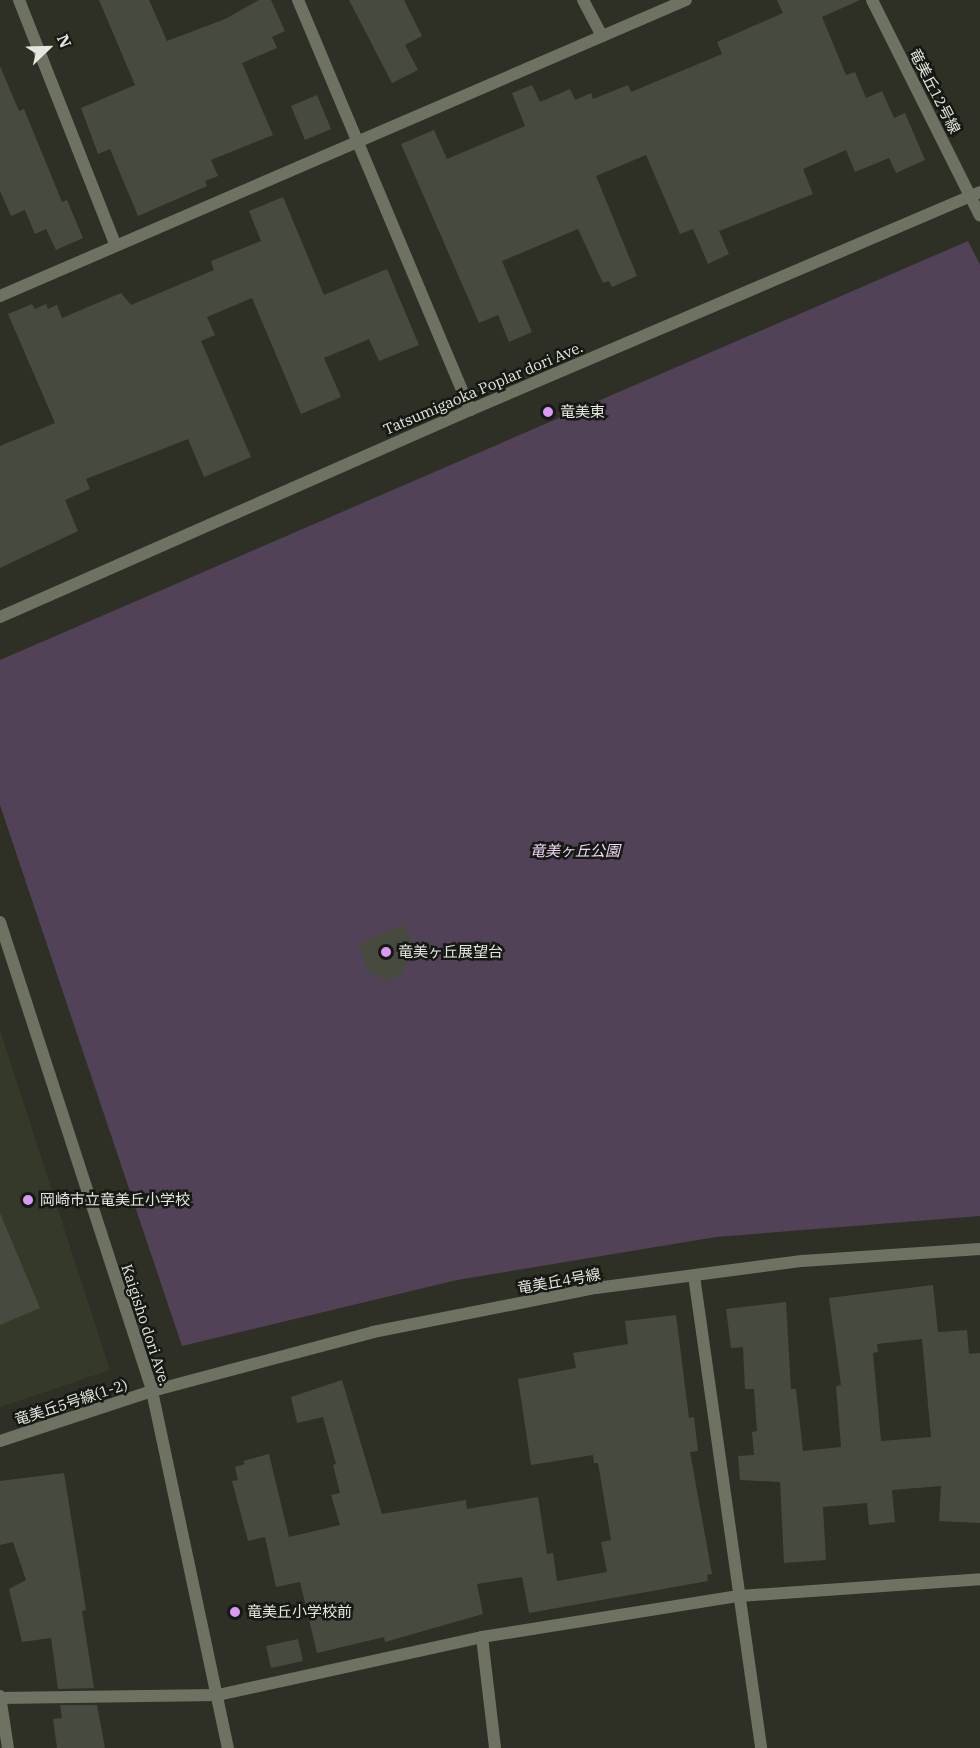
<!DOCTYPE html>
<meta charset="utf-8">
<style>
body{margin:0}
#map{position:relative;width:980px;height:1748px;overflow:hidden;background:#2e3026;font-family:"IBM Plex Serif","Noto Sans JP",serif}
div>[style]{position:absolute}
.built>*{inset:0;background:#353929}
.green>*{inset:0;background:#514257}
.building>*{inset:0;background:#474a3f}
.minor>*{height:12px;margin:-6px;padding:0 6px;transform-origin:6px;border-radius:6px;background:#6e7263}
.tertiary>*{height:12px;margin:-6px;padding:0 6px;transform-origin:6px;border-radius:6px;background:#6e7263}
.dots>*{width:16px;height:16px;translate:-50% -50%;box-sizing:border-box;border:3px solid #161813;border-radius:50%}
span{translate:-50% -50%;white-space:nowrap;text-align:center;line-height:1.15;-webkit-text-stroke:5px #161813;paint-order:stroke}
.street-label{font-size:15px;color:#e4e6df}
.poi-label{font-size:15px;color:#e4e6df}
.left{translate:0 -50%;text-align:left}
.park-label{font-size:15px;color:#f1dafa;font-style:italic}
.north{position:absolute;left:18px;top:18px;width:60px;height:60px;-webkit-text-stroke:4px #161813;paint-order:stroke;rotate:67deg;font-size:16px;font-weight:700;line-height:24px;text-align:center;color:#e4e6df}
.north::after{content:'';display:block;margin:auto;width:21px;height:27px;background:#e4e6df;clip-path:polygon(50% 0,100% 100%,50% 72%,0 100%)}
</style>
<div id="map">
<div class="built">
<div style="clip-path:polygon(0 1030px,110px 1370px,0 1407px)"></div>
</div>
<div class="green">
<div style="clip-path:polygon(968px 241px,980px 265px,980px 1216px,716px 1237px,457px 1280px,182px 1346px,0 805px,0 660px)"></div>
</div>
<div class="building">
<div style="clip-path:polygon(99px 0,149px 0,167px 41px,225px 19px,259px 0,271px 0,285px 31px,272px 37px,277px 48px,242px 63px,273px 135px,211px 160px,218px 176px,205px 181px,207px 186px,138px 216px,110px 149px,98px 154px,81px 108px,135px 85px)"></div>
<div style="clip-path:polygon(349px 0,404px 0,422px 36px,405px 45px,418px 70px,392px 83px)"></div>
<div style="clip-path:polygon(777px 0,860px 0,822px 17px,846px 75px,855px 72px,866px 98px,882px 91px,894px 118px,905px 113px,925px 160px,896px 173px,889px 158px,855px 172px,846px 150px,803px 169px,813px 194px,719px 231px,729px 254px,708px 264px,693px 229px,680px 234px,646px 155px,596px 176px,637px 276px,612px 287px,609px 281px,603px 283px,578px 229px,502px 261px,532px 332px,509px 342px,498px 315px,479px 323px,401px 144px,434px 130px,447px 159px,525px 126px,512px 93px,532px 85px,540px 102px,570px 89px,575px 100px,591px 93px,593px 99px,628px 85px,631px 92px,722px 54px,717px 42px,783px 13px)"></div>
<div style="clip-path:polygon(0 66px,19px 111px,24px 109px,62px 202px,67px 200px,83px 238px,56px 250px,46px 229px,35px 234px,25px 210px,11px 216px,0 191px)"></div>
<div style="clip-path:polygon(317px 95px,331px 129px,305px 140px,291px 106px)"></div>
<div style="clip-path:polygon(283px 197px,324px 295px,387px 269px,419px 345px,379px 361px,369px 339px,324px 358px,341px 397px,301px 414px,252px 298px,207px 317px,215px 335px,201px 341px,251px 457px,204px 477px,188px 439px,86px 479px,90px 489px,65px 500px,78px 531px,0 568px,0 446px,55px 423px,8px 314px,32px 304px,35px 309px,46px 304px,48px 309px,57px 305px,62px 318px,121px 293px,131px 305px,214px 270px,211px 261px,261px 241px,249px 211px)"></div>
<div style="clip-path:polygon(404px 924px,414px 946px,402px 975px,387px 981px,368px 972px,359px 944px)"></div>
<div style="clip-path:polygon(0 1213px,40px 1308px,0 1325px)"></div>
<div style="clip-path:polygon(evenodd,933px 1285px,938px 1332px,967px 1330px,969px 1354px,980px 1353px,980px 1523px,939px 1521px,941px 1486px,892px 1490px,895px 1522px,869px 1525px,867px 1503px,823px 1507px,826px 1560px,784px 1563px,780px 1482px,740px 1480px,738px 1456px,754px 1455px,752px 1432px,757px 1431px,754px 1389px,745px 1389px,743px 1347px,731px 1348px,726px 1309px,786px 1302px,791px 1389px,796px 1389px,803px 1451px,841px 1447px,836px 1386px,841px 1385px,829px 1298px,933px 1285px,922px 1339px,931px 1437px,881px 1441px,873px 1353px,878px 1352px,877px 1344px,922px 1339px)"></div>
<div style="clip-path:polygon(676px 1315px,689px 1418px,694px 1417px,698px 1451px,690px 1452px,712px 1574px,707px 1575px,708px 1581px,529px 1613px,522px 1577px,477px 1584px,483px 1614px,385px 1642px,384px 1637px,317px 1653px,300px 1582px,276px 1587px,265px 1537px,248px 1541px,232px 1481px,238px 1480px,235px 1467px,245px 1464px,243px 1461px,269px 1454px,289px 1537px,340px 1525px,331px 1495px,340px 1493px,333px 1465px,336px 1464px,323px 1417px,297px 1423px,291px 1397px,342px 1380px,382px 1514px,466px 1500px,467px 1509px,538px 1497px,547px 1554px,553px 1553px,557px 1581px,607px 1572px,601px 1542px,611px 1540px,598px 1463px,594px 1463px,593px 1455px,531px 1465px,518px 1379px,576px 1368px,573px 1353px,628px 1344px,625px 1321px)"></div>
<div style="clip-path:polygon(64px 1473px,86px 1610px,82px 1611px,94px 1688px,58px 1689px,51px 1638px,22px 1642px,9px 1589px,26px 1580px,13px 1542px,0 1545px,0 1481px)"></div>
<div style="clip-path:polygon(298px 1639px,303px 1661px,271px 1668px,266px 1646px)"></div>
<div style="clip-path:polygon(60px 1705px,97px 1705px,105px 1748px,57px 1748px,53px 1719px,62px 1718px)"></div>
</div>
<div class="minor">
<div style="left:19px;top:0;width:264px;rotate:68.5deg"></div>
<div style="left:298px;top:0;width:445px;rotate:67.2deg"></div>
<div style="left:583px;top:0;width:41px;rotate:62.2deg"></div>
<div style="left:0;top:296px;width:747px;rotate:-23.34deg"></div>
<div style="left:694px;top:1276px;width:477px;rotate:81.9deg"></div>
<div style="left:482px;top:1637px;width:112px;rotate:83.3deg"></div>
<div style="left:0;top:1696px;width:53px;rotate:81.3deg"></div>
<div style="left:0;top:1698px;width:218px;rotate:-0.8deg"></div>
<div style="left:218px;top:1695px;width:270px;rotate:-12.4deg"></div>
<div style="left:482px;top:1637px;width:260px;rotate:-9.1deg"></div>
<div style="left:739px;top:1596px;width:242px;rotate:-4deg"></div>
</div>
<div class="tertiary">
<div style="left:872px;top:0;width:241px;rotate:63.4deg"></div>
<div style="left:0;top:617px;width:514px;rotate:-23.77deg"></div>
<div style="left:470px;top:410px;width:555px;rotate:-23.14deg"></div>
<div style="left:0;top:922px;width:493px;rotate:72deg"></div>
<div style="left:152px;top:1391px;width:365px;rotate:78deg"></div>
<div style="left:0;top:1441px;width:160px;rotate:-18.2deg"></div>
<div style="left:152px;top:1391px;width:229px;rotate:-14.9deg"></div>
<div style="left:373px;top:1332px;width:227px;rotate:-11.2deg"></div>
<div style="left:596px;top:1288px;width:208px;rotate:-7.5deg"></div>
<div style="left:802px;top:1261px;width:178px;rotate:-3.9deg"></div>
</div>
<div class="dots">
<div style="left:548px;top:412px;background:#db99f5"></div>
<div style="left:386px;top:952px;background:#db99f5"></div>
<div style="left:28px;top:1200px;background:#db99f5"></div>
<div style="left:235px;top:1612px;background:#db99f5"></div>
</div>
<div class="street-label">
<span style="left:935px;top:91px;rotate:63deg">竜美丘12号線</span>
<span style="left:483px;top:388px;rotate:-23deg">Tatsumigaoka Poplar dori Ave.</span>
<span style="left:559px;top:1281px;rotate:-10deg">竜美丘4号線</span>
<span style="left:146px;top:1325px;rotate:72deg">Kaigisho dori Ave.</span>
<span style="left:71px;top:1402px;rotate:-18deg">竜美丘5号線(1-2)</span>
</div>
<div class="poi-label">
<span class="left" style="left:560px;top:412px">竜美東</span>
<span class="left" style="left:398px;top:952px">竜美ヶ丘展望台</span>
<span class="left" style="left:40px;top:1200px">岡崎市立竜美丘小学校</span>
<span class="left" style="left:247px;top:1612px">竜美丘小学校前</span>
</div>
<div class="park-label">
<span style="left:575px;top:851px">竜美ヶ丘公園</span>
</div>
<div class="north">N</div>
</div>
